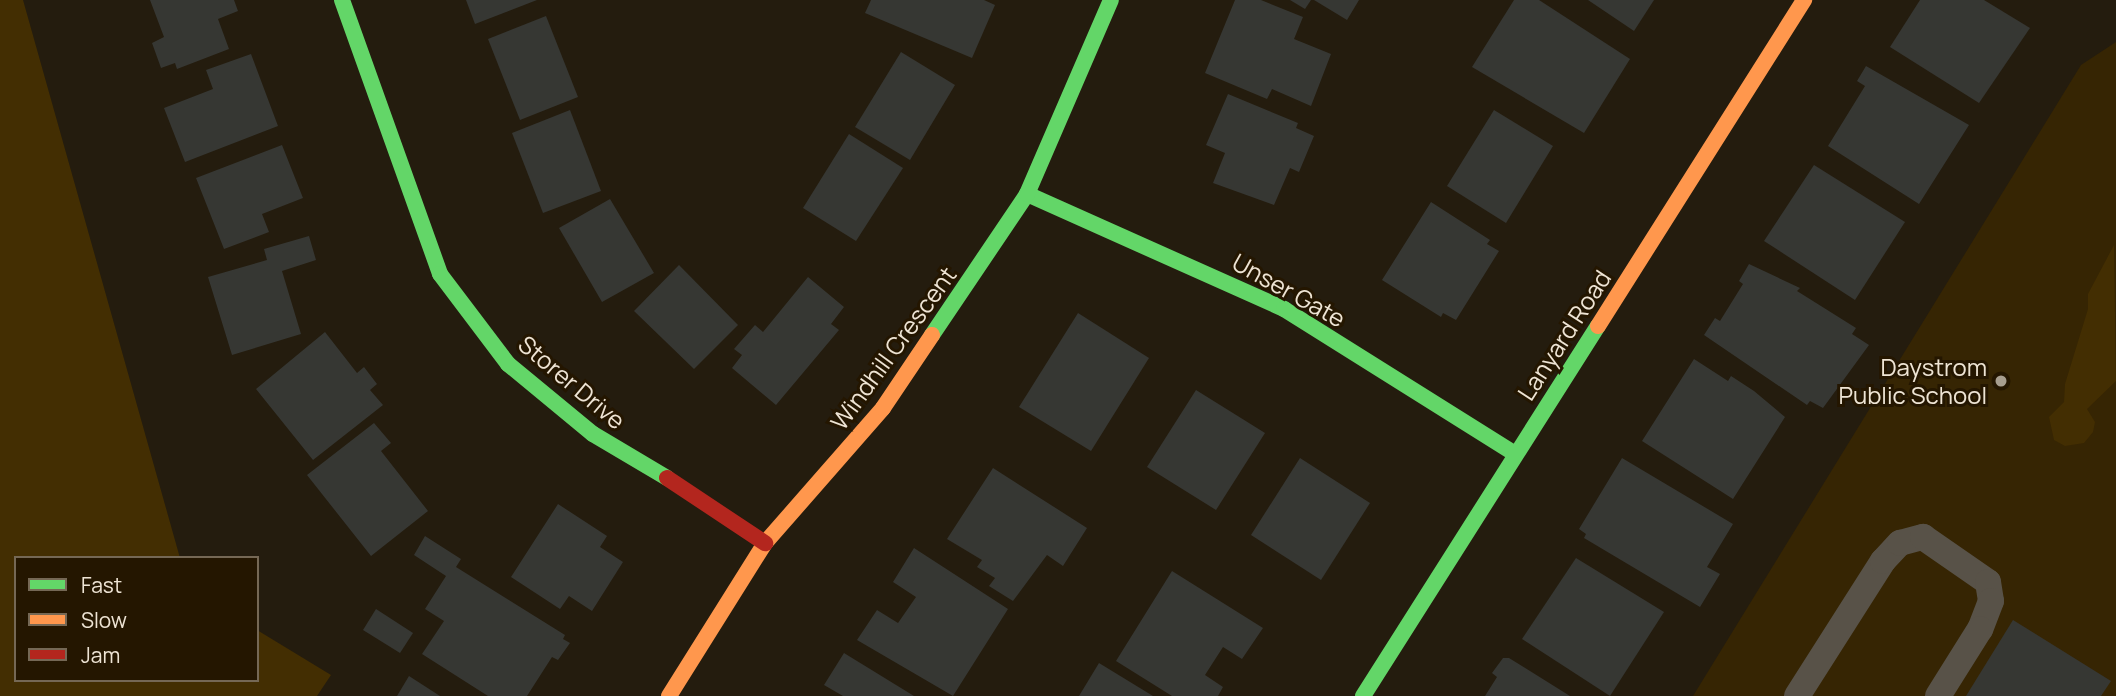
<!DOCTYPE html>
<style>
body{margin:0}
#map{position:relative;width:2116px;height:696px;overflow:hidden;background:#241c0e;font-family:Manrope,sans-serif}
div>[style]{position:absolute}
.built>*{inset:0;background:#362503}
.green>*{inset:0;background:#432e02}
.building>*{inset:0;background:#363733}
.lane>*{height:26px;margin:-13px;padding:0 13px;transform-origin:13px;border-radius:13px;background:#585248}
.fast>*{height:16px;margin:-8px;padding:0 8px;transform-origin:8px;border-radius:8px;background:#63d668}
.slow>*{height:16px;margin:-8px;padding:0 8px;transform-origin:8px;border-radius:8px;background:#ff974d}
.jam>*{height:16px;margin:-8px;padding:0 8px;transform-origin:8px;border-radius:8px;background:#b3261e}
.dots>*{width:19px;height:19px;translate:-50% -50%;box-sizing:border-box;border:4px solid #241600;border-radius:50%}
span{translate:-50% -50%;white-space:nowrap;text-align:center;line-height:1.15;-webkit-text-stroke:6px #241600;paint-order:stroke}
.street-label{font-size:24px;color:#eee4d4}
.poi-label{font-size:24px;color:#eee4d4}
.right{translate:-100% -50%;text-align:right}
.legend{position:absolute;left:14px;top:556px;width:245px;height:126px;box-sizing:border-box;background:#241600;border:2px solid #756855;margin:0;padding:9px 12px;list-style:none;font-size:21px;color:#eee4d4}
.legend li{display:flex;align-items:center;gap:14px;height:35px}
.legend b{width:35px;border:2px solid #756855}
</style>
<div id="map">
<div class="built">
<div style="clip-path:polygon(2116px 42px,2116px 696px,1693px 696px,2081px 65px)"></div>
</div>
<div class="green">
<div style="clip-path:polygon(0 0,23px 0,180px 558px,16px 558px,16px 680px,257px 680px,257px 630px,331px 675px,317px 696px,0 696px)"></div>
<div style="clip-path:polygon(2114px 245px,2116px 381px,2087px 409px,2095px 422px,2093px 432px,2084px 443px,2065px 446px,2054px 440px,2049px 417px,2064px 402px,2065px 384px,2088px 309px,2088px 294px)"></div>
</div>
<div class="building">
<div style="clip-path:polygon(150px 0,234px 0,238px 11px,218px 19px,229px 49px,177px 69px,175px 63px,161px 68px,152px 43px,164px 37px)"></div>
<div style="clip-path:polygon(466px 0,537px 0,475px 24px)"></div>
<div style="clip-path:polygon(871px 0,984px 0,995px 5px,972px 58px,865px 13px)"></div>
<div style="clip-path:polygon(1235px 0,1261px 0,1303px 17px,1294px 39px,1331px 54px,1311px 106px,1272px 89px,1267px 99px,1205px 73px)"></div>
<div style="clip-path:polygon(1290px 0,1311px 0,1305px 9px)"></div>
<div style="clip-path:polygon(1314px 0,1359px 0,1347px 20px)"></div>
<div style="clip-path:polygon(1514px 0,1539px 0,1630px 59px,1584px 133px,1472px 67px)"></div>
<div style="clip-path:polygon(1588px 0,1654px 0,1634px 31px)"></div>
<div style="clip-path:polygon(1920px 0,1984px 0,2030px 28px,1979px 103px,1890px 47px)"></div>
<div style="clip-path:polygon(546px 16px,578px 97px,520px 120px,488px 39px)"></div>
<div style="clip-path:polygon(901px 52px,955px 85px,910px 160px,855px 127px)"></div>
<div style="clip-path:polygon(251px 54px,278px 126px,185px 162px,164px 108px,213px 89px,206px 70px)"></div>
<div style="clip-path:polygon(1866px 66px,1969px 125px,1919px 204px,1828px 146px,1865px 86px,1857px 81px)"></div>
<div style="clip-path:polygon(1228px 94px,1298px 123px,1296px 128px,1314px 136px,1299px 172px,1290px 168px,1274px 205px,1213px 183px,1225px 153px,1206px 145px)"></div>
<div style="clip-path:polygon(570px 110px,601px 191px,543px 213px,512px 133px)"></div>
<div style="clip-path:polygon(1494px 110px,1553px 146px,1506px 223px,1447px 186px)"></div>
<div style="clip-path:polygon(849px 134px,903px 168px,856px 241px,803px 208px)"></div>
<div style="clip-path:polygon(282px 145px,303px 198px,262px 214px,269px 232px,224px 249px,196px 178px)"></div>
<div style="clip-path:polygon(1814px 165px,1905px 222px,1855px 300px,1764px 241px)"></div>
<div style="clip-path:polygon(610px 199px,654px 273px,602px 302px,559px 228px)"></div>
<div style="clip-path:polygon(1431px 202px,1490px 240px,1487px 244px,1499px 251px,1456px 320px,1443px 313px,1441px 317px,1382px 280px)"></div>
<div style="clip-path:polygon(309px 236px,316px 260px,282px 271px,301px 334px,232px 355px,208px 277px,267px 260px,264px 249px)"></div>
<div style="clip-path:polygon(1749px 264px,1800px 288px,1797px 291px,1856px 328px,1852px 334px,1869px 345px,1823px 408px,1810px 401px,1807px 405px,1704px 335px,1715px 318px,1720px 321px,1743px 284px,1739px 281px)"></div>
<div style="clip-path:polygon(679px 265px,738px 325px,694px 369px,634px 311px)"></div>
<div style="clip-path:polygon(808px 277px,844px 307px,831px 324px,839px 330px,776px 405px,732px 368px,742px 355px,734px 349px,755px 325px,763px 332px)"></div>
<div style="clip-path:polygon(1078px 313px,1149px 358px,1091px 451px,1019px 407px)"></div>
<div style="clip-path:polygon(325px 332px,357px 373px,364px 367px,377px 384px,370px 390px,383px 405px,313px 460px,256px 389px)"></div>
<div style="clip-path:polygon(1694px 359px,1728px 381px,1731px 376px,1754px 391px,1785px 417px,1733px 499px,1642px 441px)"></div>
<div style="clip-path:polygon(1196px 390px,1265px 433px,1216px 510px,1147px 467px)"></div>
<div style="clip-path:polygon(374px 423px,391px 443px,381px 451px,428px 511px,371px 556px,307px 475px)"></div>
<div style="clip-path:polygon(1300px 458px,1370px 503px,1321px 580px,1251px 535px)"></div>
<div style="clip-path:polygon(1622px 458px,1733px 524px,1707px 567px,1720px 574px,1700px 607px,1584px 538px,1586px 534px,1579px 529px)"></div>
<div style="clip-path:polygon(993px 468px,1087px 528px,1063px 566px,1047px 555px,1013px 601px,989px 586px,995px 578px,977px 567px,982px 560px,947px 539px)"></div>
<div style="clip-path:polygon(558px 504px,607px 536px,600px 547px,623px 562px,592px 611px,569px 596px,560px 609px,511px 577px)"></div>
<div style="clip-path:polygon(425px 536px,461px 559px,456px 567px,565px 635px,563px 639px,570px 643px,558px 660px,552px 657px,527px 696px,488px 696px,422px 654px,444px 621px,425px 609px,446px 576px,414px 555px)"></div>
<div style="clip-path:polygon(914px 548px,1008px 609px,953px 696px,857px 640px,877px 610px,898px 623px,916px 597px,893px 582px)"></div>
<div style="clip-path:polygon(1576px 558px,1664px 612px,1610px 696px,1522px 639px)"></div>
<div style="clip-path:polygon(1172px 571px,1263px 628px,1242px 659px,1223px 647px,1205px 675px,1223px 687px,1218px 696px,1172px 696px,1116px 661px)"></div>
<div style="clip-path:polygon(376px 609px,413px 633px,400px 653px,363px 630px)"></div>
<div style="clip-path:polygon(2013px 620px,2111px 681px,2101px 696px,1966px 696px)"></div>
<div style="clip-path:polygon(844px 653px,914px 696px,843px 696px,824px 685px)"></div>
<div style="clip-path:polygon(1503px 658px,1509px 658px,1570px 696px,1485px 696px,1497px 677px,1492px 673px)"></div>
<div style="clip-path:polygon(1099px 663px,1153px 696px,1079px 696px)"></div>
<div style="clip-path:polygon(409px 676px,440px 696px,397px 696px)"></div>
</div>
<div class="lane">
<div style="left:1797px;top:696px;width:160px;rotate:-57.5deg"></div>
<div style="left:1883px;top:561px;width:25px;rotate:-47deg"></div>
<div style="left:1900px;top:543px;width:24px;rotate:-15deg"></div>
<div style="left:1923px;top:537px;width:79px;rotate:34.7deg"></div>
<div style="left:1988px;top:582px;width:19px;rotate:81deg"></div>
<div style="left:1991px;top:601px;width:30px;rotate:111deg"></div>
<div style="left:1980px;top:629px;width:79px;rotate:122.1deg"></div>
</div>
<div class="fast">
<div style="left:342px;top:0;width:291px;rotate:70.3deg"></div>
<div style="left:440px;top:274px;width:113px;rotate:52.9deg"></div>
<div style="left:508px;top:364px;width:110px;rotate:39.5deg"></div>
<div style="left:593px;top:434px;width:86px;rotate:30.7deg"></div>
<div style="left:1027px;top:194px;width:282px;rotate:24.1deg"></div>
<div style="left:1284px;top:309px;width:273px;rotate:32.1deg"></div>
<div style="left:932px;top:335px;width:170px;rotate:-56deg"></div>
<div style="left:1027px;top:194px;width:211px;rotate:-66.6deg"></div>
<div style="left:1363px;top:696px;width:438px;rotate:-57.6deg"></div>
</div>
<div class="slow">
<div style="left:1598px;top:326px;width:386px;rotate:-57.7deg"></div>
<div style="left:669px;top:696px;width:181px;rotate:-57.9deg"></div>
<div style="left:765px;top:543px;width:179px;rotate:-48.8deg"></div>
<div style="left:883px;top:408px;width:88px;rotate:-56.1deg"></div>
</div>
<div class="jam">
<div style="left:667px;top:478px;width:118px;rotate:33.6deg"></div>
</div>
<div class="dots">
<div style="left:2001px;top:381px;background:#a79e8f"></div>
</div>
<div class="street-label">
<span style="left:1289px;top:290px;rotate:29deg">Unser Gate</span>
<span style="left:1564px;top:335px;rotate:-57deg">Lanyard Road</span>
<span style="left:893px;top:348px;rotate:-54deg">Windhill Crescent</span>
<span style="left:572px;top:382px;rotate:40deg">Storer Drive</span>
</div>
<div class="poi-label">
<span class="right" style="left:1987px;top:381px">Daystrom<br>Public School</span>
</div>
<ul class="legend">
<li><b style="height:9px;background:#63d668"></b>Fast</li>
<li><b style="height:9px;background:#ff974d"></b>Slow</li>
<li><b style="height:9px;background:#b3261e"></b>Jam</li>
</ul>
</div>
